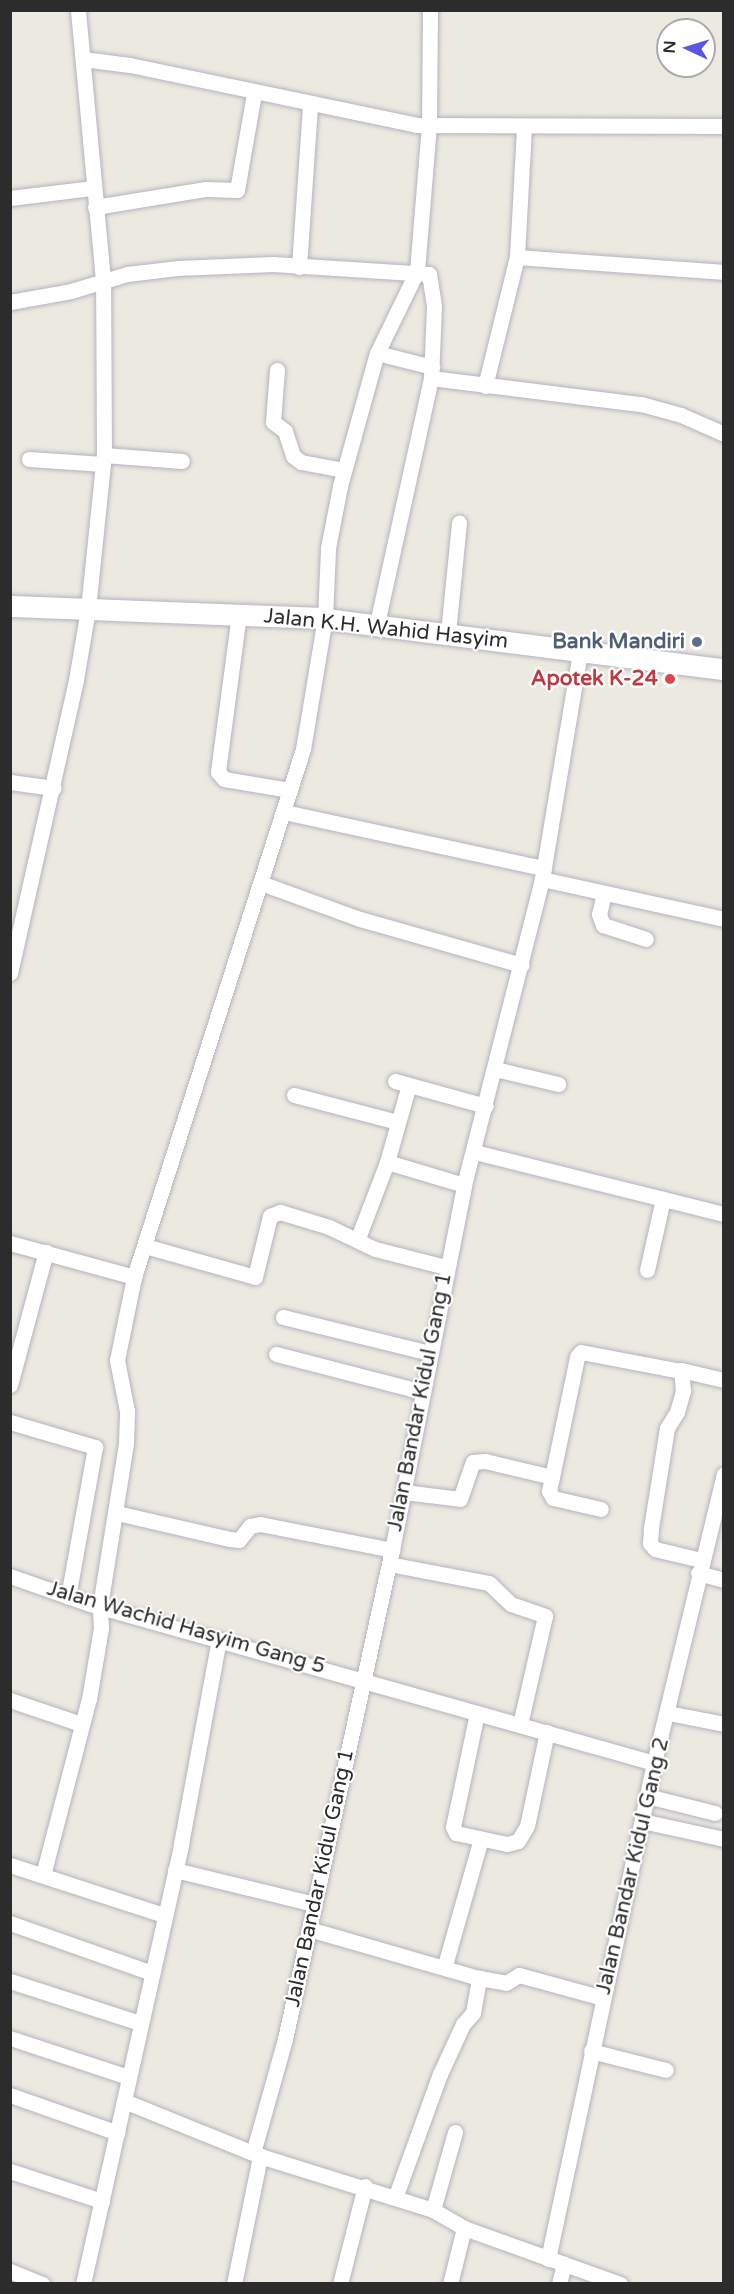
<!DOCTYPE html>
<style>
body{margin:0}
#map{position:relative;width:734px;height:2294px;overflow:hidden;background:#ece9e0;font-family:"Varela Round",sans-serif}
div>[style]{position:absolute}
.roads{filter:drop-shadow(0 0 2px #b4b3be) drop-shadow(0 0 2px #b4b3be)}
.street>*{height:15px;margin:-7.5px;padding:0 7.5px;transform-origin:7.5px;border-radius:7.5px;background:#fff}
.secondary>*{height:21px;margin:-10.5px;padding:0 10.5px;transform-origin:10.5px;border-radius:10.5px;background:#fff}
.dots>*{width:16px;height:16px;translate:-50% -50%;box-sizing:border-box;border:3px solid #fff;border-radius:50%}
span{translate:-50% -50%;white-space:nowrap;text-align:center;line-height:1.15;-webkit-text-stroke:4.5px #fff;paint-order:stroke}
.street-label{font-size:21px;color:#2c2c2c}
.service-label{font-size:21px;color:#4e5e75;font-weight:700}
.right{translate:-100% -50%;text-align:right}
.health-label{font-size:21px;color:#be3a42;font-weight:700}
.frame{position:absolute;inset:0;border:12px solid #2c2c2c;pointer-events:none}
.north{position:absolute;left:656px;top:18px;width:60px;height:60px;box-sizing:border-box;background:#fff;border:2px solid #ababab;border-radius:50%;rotate:274deg;font-size:16px;font-weight:700;line-height:24px;text-align:center;color:#2c2c2c}
.north::after{content:'';display:block;margin:auto;width:21px;height:27px;background:#5b54e5;clip-path:polygon(50% 0,100% 100%,50% 72%,0 100%)}
</style>
<div id="map">
<div class="roads">
<div class="street">
<div style="left:83px;top:59px;width:47px;rotate:7.3deg"></div>
<div style="left:130px;top:65px;width:293px;rotate:11.8deg"></div>
<div style="left:417px;top:125px;width:307px;rotate:0.2deg"></div>
<div style="left:10px;top:198px;width:84px;rotate:-6.9deg"></div>
<div style="left:95px;top:207px;width:111px;rotate:-9.3deg"></div>
<div style="left:205px;top:189px;width:32px;rotate:2deg"></div>
<div style="left:237px;top:190px;width:97px;rotate:-80deg"></div>
<div style="left:517px;top:257px;width:208px;rotate:4.1deg"></div>
<div style="left:299px;top:267px;width:162px;rotate:-86.1deg"></div>
<div style="left:10px;top:302px;width:62px;rotate:-10.2deg"></div>
<div style="left:71px;top:291px;width:59px;rotate:-16.9deg"></div>
<div style="left:127px;top:274px;width:50px;rotate:-6.8deg"></div>
<div style="left:177px;top:268px;width:96px;rotate:-2.4deg"></div>
<div style="left:273px;top:264px;width:156px;rotate:3.7deg"></div>
<div style="left:429px;top:274px;width:33px;rotate:81deg"></div>
<div style="left:434px;top:307px;width:71px;rotate:92.4deg"></div>
<div style="left:431px;top:378px;width:251px;rotate:102.4deg"></div>
<div style="left:377px;top:353px;width:57px;rotate:14.3deg"></div>
<div style="left:277px;top:370px;width:52px;rotate:94.4deg"></div>
<div style="left:273px;top:422px;width:15px;rotate:37deg"></div>
<div style="left:285px;top:431px;width:26px;rotate:72deg"></div>
<div style="left:293px;top:456px;width:10px;rotate:37deg"></div>
<div style="left:301px;top:462px;width:44px;rotate:10.5deg"></div>
<div style="left:431px;top:378px;width:212px;rotate:7.1deg"></div>
<div style="left:641px;top:404px;width:41px;rotate:15.4deg"></div>
<div style="left:681px;top:415px;width:47px;rotate:23.8deg"></div>
<div style="left:485px;top:386px;width:133px;rotate:-76.1deg"></div>
<div style="left:517px;top:257px;width:131px;rotate:-86.9deg"></div>
<div style="left:104px;top:455px;width:78px;rotate:4.4deg"></div>
<div style="left:29px;top:459px;width:74px;rotate:3.9deg"></div>
<div style="left:239px;top:614px;width:159px;rotate:97.6deg"></div>
<div style="left:218px;top:772px;width:9px;rotate:49deg"></div>
<div style="left:224px;top:779px;width:67px;rotate:9.5deg"></div>
<div style="left:448px;top:633px;width:111px;rotate:-84.3deg"></div>
<div style="left:10px;top:782px;width:44px;rotate:7.8deg"></div>
<div style="left:284px;top:812px;width:266px;rotate:12.2deg"></div>
<div style="left:542px;top:879px;width:186px;rotate:12.4deg"></div>
<div style="left:261px;top:883px;width:105px;rotate:20deg"></div>
<div style="left:360px;top:919px;width:168px;rotate:15.9deg"></div>
<div style="left:604px;top:893px;width:22px;rotate:103deg"></div>
<div style="left:599px;top:914px;width:12px;rotate:70deg"></div>
<div style="left:603px;top:925px;width:45px;rotate:18deg"></div>
<div style="left:10px;top:973px;width:300px;rotate:-77.3deg"></div>
<div style="left:76px;top:680px;width:72px;rotate:-80.4deg"></div>
<div style="left:88px;top:609px;width:155px;rotate:-84.1deg"></div>
<div style="left:104px;top:455px;width:175px;rotate:-90.3deg"></div>
<div style="left:103px;top:280px;width:271px;rotate:-95.3deg"></div>
<div style="left:495px;top:1069px;width:65px;rotate:13.4deg"></div>
<div style="left:395px;top:1081px;width:94px;rotate:15.4deg"></div>
<div style="left:294px;top:1095px;width:107px;rotate:14.6deg"></div>
<div style="left:475px;top:1152px;width:257px;rotate:14deg"></div>
<div style="left:387px;top:1162px;width:80px;rotate:-74.1deg"></div>
<div style="left:358px;top:1238px;width:81px;rotate:-69.1deg"></div>
<div style="left:387px;top:1162px;width:80px;rotate:16.6deg"></div>
<div style="left:10px;top:1243px;width:129px;rotate:15.3deg"></div>
<div style="left:145px;top:1246px;width:114px;rotate:15.7deg"></div>
<div style="left:255px;top:1277px;width:63px;rotate:-76.2deg"></div>
<div style="left:270px;top:1216px;width:11px;rotate:-22deg"></div>
<div style="left:280px;top:1212px;width:51px;rotate:17deg"></div>
<div style="left:329px;top:1227px;width:51px;rotate:25.6deg"></div>
<div style="left:375px;top:1249px;width:73px;rotate:14.2deg"></div>
<div style="left:647px;top:1270px;width:73px;rotate:-77.3deg"></div>
<div style="left:283px;top:1317px;width:151px;rotate:13.8deg"></div>
<div style="left:276px;top:1354px;width:152px;rotate:14.5deg"></div>
<div style="left:10px;top:1385px;width:138px;rotate:-74.9deg"></div>
<div style="left:10px;top:1422px;width:89px;rotate:16.4deg"></div>
<div style="left:95px;top:1447px;width:152px;rotate:100.2deg"></div>
<div style="left:552px;top:1477px;width:123px;rotate:-78.2deg"></div>
<div style="left:577px;top:1357px;width:6px;rotate:-51deg"></div>
<div style="left:581px;top:1352px;width:102px;rotate:10.8deg"></div>
<div style="left:404px;top:1492px;width:56px;rotate:7.1deg"></div>
<div style="left:460px;top:1499px;width:39px;rotate:-71deg"></div>
<div style="left:473px;top:1462px;width:12px;rotate:-5deg"></div>
<div style="left:485px;top:1461px;width:69px;rotate:13.4deg"></div>
<div style="left:552px;top:1477px;width:14px;rotate:102deg"></div>
<div style="left:549px;top:1491px;width:8px;rotate:60deg"></div>
<div style="left:553px;top:1498px;width:49px;rotate:12.9deg"></div>
<div style="left:117px;top:1513px;width:116px;rotate:13deg"></div>
<div style="left:230px;top:1539px;width:9px;rotate:6deg"></div>
<div style="left:239px;top:1540px;width:18px;rotate:-52deg"></div>
<div style="left:250px;top:1526px;width:10px;rotate:-11deg"></div>
<div style="left:260px;top:1524px;width:135px;rotate:11.1deg"></div>
<div style="left:701px;top:1560px;width:47px;rotate:-166.6deg"></div>
<div style="left:655px;top:1549px;width:8px;rotate:-130deg"></div>
<div style="left:650px;top:1543px;width:15px;rotate:-86deg"></div>
<div style="left:651px;top:1528px;width:101px;rotate:-80.9deg"></div>
<div style="left:667px;top:1428px;width:19px;rotate:-58deg"></div>
<div style="left:677px;top:1412px;width:22px;rotate:-74deg"></div>
<div style="left:683px;top:1391px;width:21px;rotate:-95deg"></div>
<div style="left:681px;top:1370px;width:44px;rotate:13.1deg"></div>
<div style="left:389px;top:1564px;width:102px;rotate:10.8deg"></div>
<div style="left:489px;top:1583px;width:30px;rotate:44deg"></div>
<div style="left:511px;top:1604px;width:36px;rotate:19deg"></div>
<div style="left:545px;top:1616px;width:111px;rotate:103deg"></div>
<div style="left:698px;top:1573px;width:27px;rotate:15deg"></div>
<div style="left:10px;top:1576px;width:85px;rotate:19.3deg"></div>
<div style="left:90px;top:1604px;width:586px;rotate:15.74deg"></div>
<div style="left:10px;top:1700px;width:75px;rotate:18.7deg"></div>
<div style="left:477px;top:1713px;width:116px;rotate:101.9deg"></div>
<div style="left:453px;top:1827px;width:7px;rotate:63deg"></div>
<div style="left:456px;top:1833px;width:52px;rotate:12.2deg"></div>
<div style="left:507px;top:1844px;width:11px;rotate:-15deg"></div>
<div style="left:518px;top:1841px;width:17px;rotate:-59deg"></div>
<div style="left:527px;top:1826px;width:96px;rotate:-78deg"></div>
<div style="left:668px;top:1713px;width:57px;rotate:11.1deg"></div>
<div style="left:647px;top:1796px;width:70px;rotate:14deg"></div>
<div style="left:642px;top:1821px;width:84px;rotate:12.4deg"></div>
<div style="left:10px;top:1865px;width:162px;rotate:18deg"></div>
<div style="left:175px;top:1870px;width:144px;rotate:13.7deg"></div>
<div style="left:43px;top:1875px;width:182px;rotate:-75.4deg"></div>
<div style="left:89px;top:1699px;width:72px;rotate:-80.4deg"></div>
<div style="left:101px;top:1628px;width:22px;rotate:-93deg"></div>
<div style="left:100px;top:1606px;width:165px;rotate:-80.9deg"></div>
<div style="left:126px;top:1443px;width:32px;rotate:-88deg"></div>
<div style="left:127px;top:1411px;width:52px;rotate:-101.1deg"></div>
<div style="left:117px;top:1360px;width:85px;rotate:-78.4deg"></div>
<div style="left:134px;top:1277px;width:554px;rotate:-72.25deg"></div>
<div style="left:303px;top:749px;width:133px;rotate:-80.5deg"></div>
<div style="left:325px;top:618px;width:70px;rotate:-87.5deg"></div>
<div style="left:328px;top:548px;width:63px;rotate:-79deg"></div>
<div style="left:340px;top:486px;width:138px;rotate:-74.5deg"></div>
<div style="left:377px;top:353px;width:91px;rotate:-64deg"></div>
<div style="left:417px;top:271px;width:145px;rotate:-85.3deg"></div>
<div style="left:429px;top:126px;width:116px;rotate:-89.5deg"></div>
<div style="left:10px;top:1923px;width:151px;rotate:19.4deg"></div>
<div style="left:309px;top:1929px;width:177px;rotate:16.1deg"></div>
<div style="left:479px;top:1978px;width:27px;rotate:10deg"></div>
<div style="left:506px;top:1983px;width:15px;rotate:-32deg"></div>
<div style="left:519px;top:1975px;width:87px;rotate:15.3deg"></div>
<div style="left:445px;top:1965px;width:131px;rotate:-74.1deg"></div>
<div style="left:10px;top:1981px;width:137px;rotate:17.9deg"></div>
<div style="left:10px;top:2038px;width:124px;rotate:18.3deg"></div>
<div style="left:591px;top:2051px;width:77px;rotate:14.2deg"></div>
<div style="left:10px;top:2095px;width:114px;rotate:19.4deg"></div>
<div style="left:124px;top:2101px;width:147px;rotate:22deg"></div>
<div style="left:260px;top:2156px;width:181px;rotate:17.3deg"></div>
<div style="left:433px;top:2210px;width:36px;rotate:30deg"></div>
<div style="left:464px;top:2228px;width:166px;rotate:19.7deg"></div>
<div style="left:253px;top:2153px;width:118px;rotate:-74.3deg"></div>
<div style="left:285px;top:2039px;width:501px;rotate:-77.66deg"></div>
<div style="left:392px;top:1550px;width:372px;rotate:-78.8deg"></div>
<div style="left:464px;top:1185px;width:316px;rotate:-75.7deg"></div>
<div style="left:542px;top:879px;width:231px;rotate:-80.5deg"></div>
<div style="left:10px;top:2171px;width:97px;rotate:18.1deg"></div>
<div style="left:395px;top:2198px;width:132px;rotate:-70.1deg"></div>
<div style="left:440px;top:2074px;width:55px;rotate:-65.3deg"></div>
<div style="left:463px;top:2024px;width:15px;rotate:-48deg"></div>
<div style="left:473px;top:2013px;width:36px;rotate:-80deg"></div>
<div style="left:433px;top:2210px;width:81px;rotate:-74.2deg"></div>
<div style="left:548px;top:2259px;width:507px;rotate:-77.94deg"></div>
<div style="left:654px;top:1763px;width:297px;rotate:-76.4deg"></div>
<div style="left:10px;top:2271px;width:35px;rotate:22deg"></div>
<div style="left:83px;top:2284px;width:451px;rotate:-77.4deg"></div>
<div style="left:181px;top:1844px;width:208px;rotate:-79.5deg"></div>
<div style="left:234px;top:2284px;width:131px;rotate:-78.5deg"></div>
<div style="left:340px;top:2284px;width:101px;rotate:-75.7deg"></div>
<div style="left:450px;top:2284px;width:58px;rotate:-76deg"></div>
<div style="left:559px;top:2284px;width:21px;rotate:-76deg"></div>
</div>
<div class="secondary">
<div style="left:10px;top:606px;width:308px;rotate:2.2deg"></div>
<div style="left:318px;top:618px;width:409px;rotate:7.2deg"></div>
</div>
</div>
<div class="dots">
<div style="left:697px;top:642px;background:#5c6f8a"></div>
<div style="left:670px;top:679px;background:#e0444e"></div>
</div>
<div class="street-label">
<span style="left:386px;top:629px;rotate:6deg">Jalan K.H. Wahid Hasyim</span>
<span style="left:420px;top:1402px;rotate:-79deg">Jalan Bandar Kidul Gang 1</span>
<span style="left:186px;top:1628px;rotate:16deg">Jalan Wachid Hasyim Gang 5</span>
<span style="left:633px;top:1866px;rotate:-77deg">Jalan Bandar Kidul Gang 2</span>
<span style="left:320px;top:1878px;rotate:-78deg">Jalan Bandar Kidul Gang 1</span>
</div>
<div class="service-label">
<span class="right" style="left:685px;top:642px">Bank Mandiri</span>
</div>
<div class="health-label">
<span class="right" style="left:658px;top:679px">Apotek K-24</span>
</div>
<div class="frame"></div>
<div class="north">N</div>
</div>
